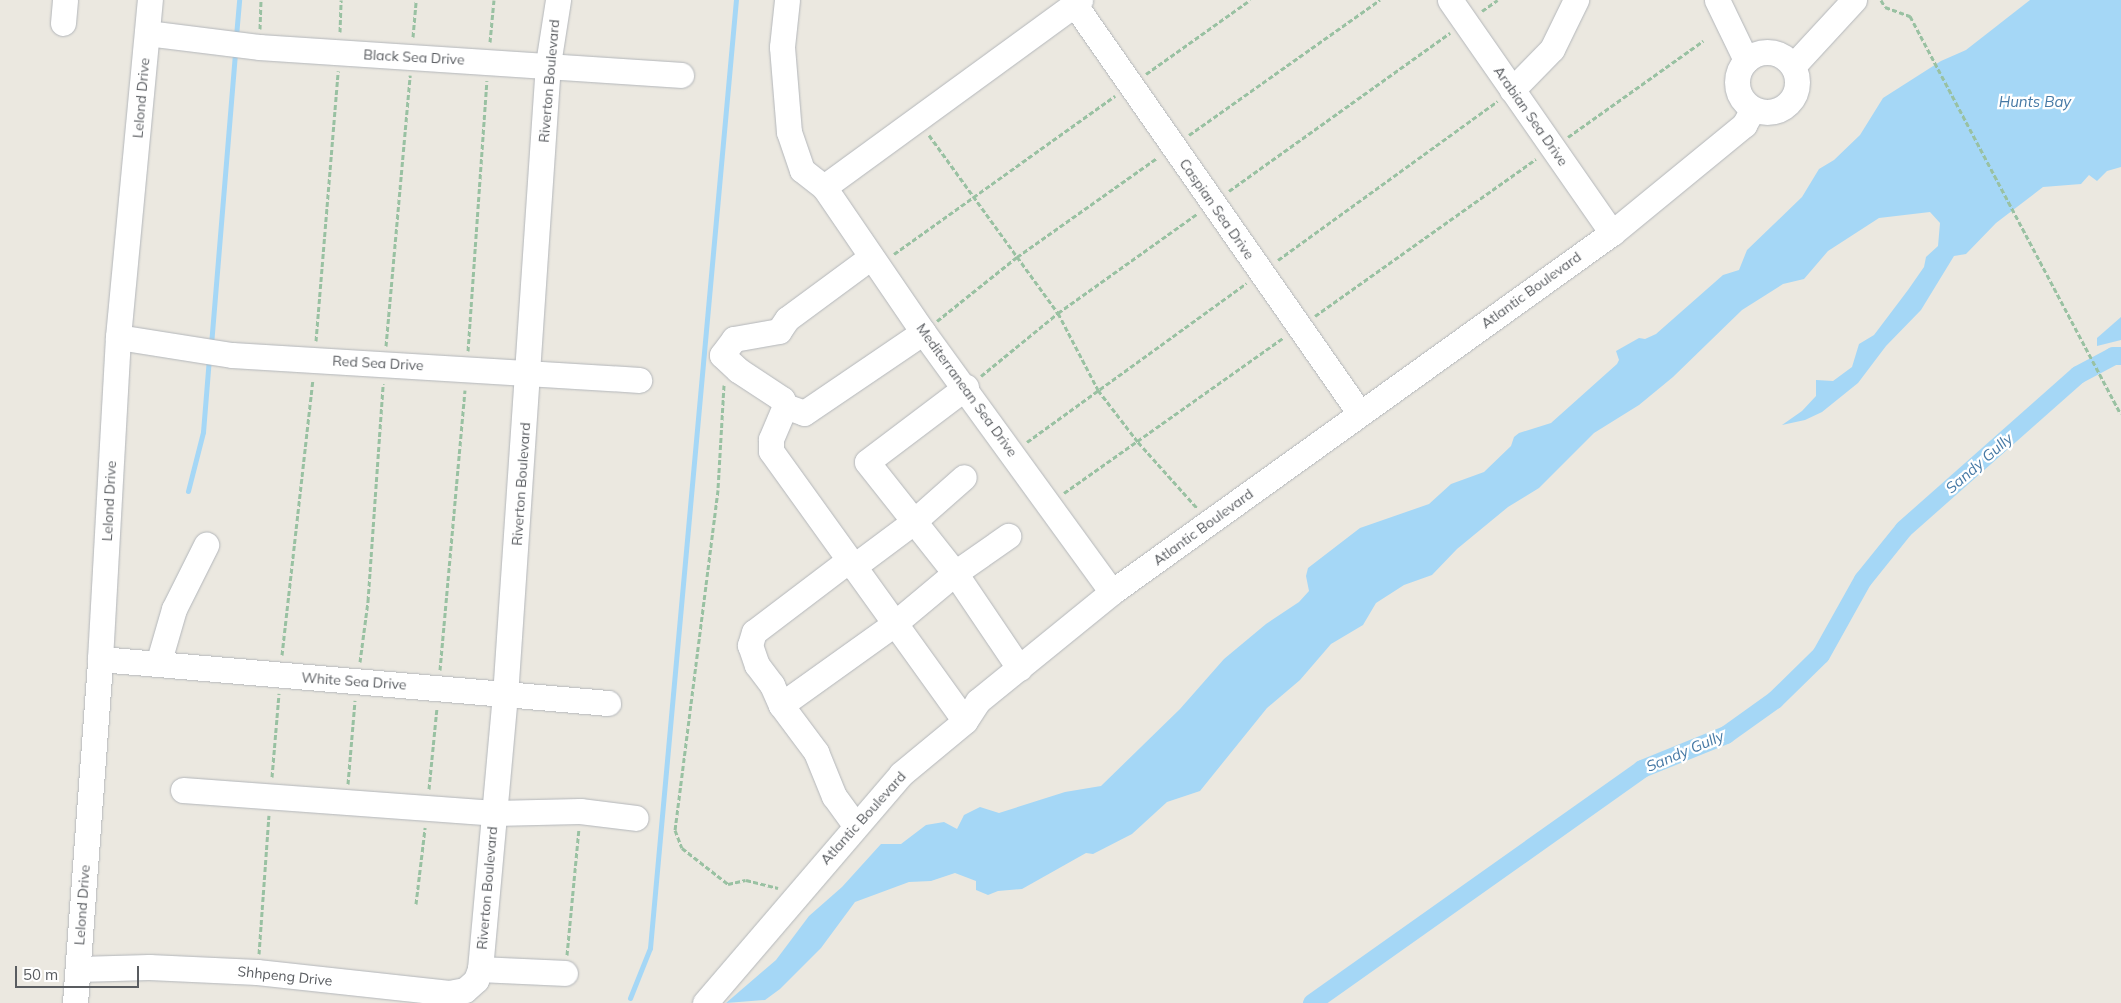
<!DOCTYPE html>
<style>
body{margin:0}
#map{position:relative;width:2121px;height:1003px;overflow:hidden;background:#ebe8e0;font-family:Mulish,sans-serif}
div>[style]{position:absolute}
.water>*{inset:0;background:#a5d7f6}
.stream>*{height:5px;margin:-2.5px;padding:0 2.5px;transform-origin:2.5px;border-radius:2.5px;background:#a5d7f6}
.canal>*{height:18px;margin:-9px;padding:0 9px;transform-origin:9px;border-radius:9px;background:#a5d7f6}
.path>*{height:3px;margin-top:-1.5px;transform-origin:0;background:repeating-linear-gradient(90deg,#99c1a2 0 5px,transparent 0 7.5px)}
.roads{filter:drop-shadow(0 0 1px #b3b6ba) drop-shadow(0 0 1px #b3b6ba)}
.minor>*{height:25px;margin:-12.5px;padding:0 12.5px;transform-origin:12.5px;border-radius:12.5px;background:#fff}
.minor>.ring{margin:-12.5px;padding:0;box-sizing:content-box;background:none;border:25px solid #fff;border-radius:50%}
span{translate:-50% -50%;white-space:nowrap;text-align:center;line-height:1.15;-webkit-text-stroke:4.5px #fff;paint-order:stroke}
.street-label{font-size:14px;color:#595c60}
.water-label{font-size:15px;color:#4679a5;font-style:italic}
.scale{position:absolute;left:15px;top:966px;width:124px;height:22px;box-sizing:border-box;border:2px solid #595c60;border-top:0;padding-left:6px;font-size:15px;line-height:18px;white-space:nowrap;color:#595c60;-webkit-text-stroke:4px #fff;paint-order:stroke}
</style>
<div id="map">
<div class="water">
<div style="clip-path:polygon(2030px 0,2121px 0,2121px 167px,2107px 171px,2097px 181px,2089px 175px,2081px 184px,2043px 187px,1996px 223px,1966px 254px,1954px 256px,1921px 310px,1886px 346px,1858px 383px,1822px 412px,1805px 420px,1782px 425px,1802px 411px,1816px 396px,1816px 380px,1833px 381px,1852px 367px,1859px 344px,1874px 335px,1908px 290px,1924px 267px,1926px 257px,1938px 246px,1940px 223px,1930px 212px,1879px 218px,1828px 251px,1804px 279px,1783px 284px,1742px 310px,1673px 377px,1639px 405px,1594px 433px,1539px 488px,1508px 507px,1457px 549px,1432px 575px,1404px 585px,1376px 603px,1363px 625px,1331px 644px,1300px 680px,1267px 708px,1200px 791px,1167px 802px,1132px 834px,1093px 854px,1086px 853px,1022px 889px,998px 891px,988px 895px,976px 890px,976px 881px,955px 873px,931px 881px,909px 882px,855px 902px,821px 948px,780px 989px,765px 1000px,726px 1003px,776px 960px,809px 916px,842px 887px,881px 844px,901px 844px,926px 825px,944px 822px,957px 829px,964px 815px,980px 807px,999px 813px,1065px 792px,1101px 786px,1180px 709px,1224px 659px,1266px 624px,1299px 602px,1309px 591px,1306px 576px,1308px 568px,1360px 528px,1429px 504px,1451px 484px,1484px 472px,1511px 446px,1514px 437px,1519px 433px,1551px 423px,1617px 364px,1619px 360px,1616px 351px,1639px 338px,1645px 339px,1656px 334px,1723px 275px,1739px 270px,1747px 250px,1802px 197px,1819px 169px,1834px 160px,1860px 135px,1883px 98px,1941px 61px,1966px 50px)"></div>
<div style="clip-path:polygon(2121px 317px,2121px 340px,2097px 346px,2097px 338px)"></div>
</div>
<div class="stream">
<div style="left:236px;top:36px;width:36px;rotate:-85deg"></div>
<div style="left:211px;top:345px;width:294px;rotate:-85.3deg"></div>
<div style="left:188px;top:491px;width:61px;rotate:-75.7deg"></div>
<div style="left:203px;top:432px;width:74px;rotate:-85.4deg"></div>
<div style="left:630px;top:998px;width:54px;rotate:-68.2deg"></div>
<div style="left:650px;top:948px;width:952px;rotate:-84.82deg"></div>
</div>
<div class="canal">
<div style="left:1312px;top:1003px;width:405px;rotate:-35.3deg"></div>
<div style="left:1642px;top:769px;width:91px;rotate:-22deg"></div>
<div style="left:1726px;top:735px;width:60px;rotate:-35.5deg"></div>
<div style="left:1775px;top:700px;width:64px;rotate:-44.4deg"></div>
<div style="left:1821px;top:655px;width:86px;rotate:-60.8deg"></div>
<div style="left:1863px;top:580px;width:65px;rotate:-51.2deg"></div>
<div style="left:1904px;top:529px;width:232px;rotate:-41.5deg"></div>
<div style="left:2078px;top:375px;width:40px;rotate:-28deg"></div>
<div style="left:2113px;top:356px;width:8px"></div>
</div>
<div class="path">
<div style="left:1881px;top:0;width:8px;rotate:60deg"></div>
<div style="left:1885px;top:7px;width:27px;rotate:20deg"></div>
<div style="left:1910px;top:16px;width:450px;rotate:62.1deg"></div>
<div style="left:1482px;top:11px;width:19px;rotate:-35deg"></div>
<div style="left:260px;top:29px;width:29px;rotate:-88deg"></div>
<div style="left:340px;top:32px;width:32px;rotate:-88deg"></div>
<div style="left:413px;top:37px;width:37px;rotate:-85deg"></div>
<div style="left:490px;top:42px;width:42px;rotate:-84.6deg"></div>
<div style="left:1146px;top:74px;width:128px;rotate:-35.4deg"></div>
<div style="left:929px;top:135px;width:220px;rotate:54.1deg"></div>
<div style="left:1058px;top:313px;width:87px;rotate:62.5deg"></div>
<div style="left:1098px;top:390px;width:66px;rotate:52.4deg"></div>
<div style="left:1138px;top:442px;width:89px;rotate:48.2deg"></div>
<div style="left:1189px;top:135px;width:234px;rotate:-35.3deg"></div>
<div style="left:1568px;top:137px;width:166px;rotate:-35.4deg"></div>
<div style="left:1229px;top:191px;width:272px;rotate:-35.6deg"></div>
<div style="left:894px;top:254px;width:272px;rotate:-35.6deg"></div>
<div style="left:1278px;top:260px;width:271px;rotate:-35.9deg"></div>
<div style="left:1315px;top:316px;width:271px;rotate:-35.4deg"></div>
<div style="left:937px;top:321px;width:102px;rotate:-38.7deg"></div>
<div style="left:1017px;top:257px;width:171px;rotate:-35.3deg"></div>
<div style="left:316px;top:341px;width:271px;rotate:-85.3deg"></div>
<div style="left:386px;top:346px;width:272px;rotate:-84.9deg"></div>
<div style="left:468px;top:351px;width:271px;rotate:-86deg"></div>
<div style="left:981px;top:376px;width:99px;rotate:-39.3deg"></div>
<div style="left:1058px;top:313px;width:172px;rotate:-35.5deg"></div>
<div style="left:724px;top:385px;width:105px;rotate:93.3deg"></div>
<div style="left:718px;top:490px;width:343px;rotate:97.2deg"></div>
<div style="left:675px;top:830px;width:19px;rotate:69deg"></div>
<div style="left:682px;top:848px;width:58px;rotate:38deg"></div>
<div style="left:728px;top:884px;width:18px;rotate:-13deg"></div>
<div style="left:746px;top:880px;width:33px;rotate:14deg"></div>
<div style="left:1027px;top:442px;width:271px;rotate:-35.9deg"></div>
<div style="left:1064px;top:493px;width:268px;rotate:-35.3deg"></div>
<div style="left:282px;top:655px;width:277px;rotate:-83.6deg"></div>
<div style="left:360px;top:662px;width:62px;rotate:-82.5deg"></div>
<div style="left:368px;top:601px;width:218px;rotate:-86deg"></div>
<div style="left:440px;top:670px;width:281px;rotate:-84.9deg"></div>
<div style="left:272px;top:777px;width:84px;rotate:-85.2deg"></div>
<div style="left:348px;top:784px;width:84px;rotate:-85.2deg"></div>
<div style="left:429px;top:789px;width:81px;rotate:-84.4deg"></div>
<div style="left:416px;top:904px;width:77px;rotate:-83.2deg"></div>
<div style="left:259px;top:954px;width:139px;rotate:-85.9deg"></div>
<div style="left:567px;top:955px;width:127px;rotate:-84.6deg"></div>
</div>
<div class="roads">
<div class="minor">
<div style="left:787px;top:0;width:47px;rotate:96.1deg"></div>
<div style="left:782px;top:47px;width:85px;rotate:85.3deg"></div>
<div style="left:789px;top:132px;width:40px;rotate:71.1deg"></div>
<div style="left:802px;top:170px;width:28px;rotate:38deg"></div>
<div style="left:824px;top:187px;width:176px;rotate:55.7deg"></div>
<div style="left:923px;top:332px;width:321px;rotate:54deg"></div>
<div style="left:1450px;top:0;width:284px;rotate:55.2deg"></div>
<div style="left:1717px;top:0;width:67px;rotate:64.2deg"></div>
<div style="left:1075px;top:5px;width:498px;rotate:55.1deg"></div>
<div style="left:63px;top:23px;width:23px;rotate:-85deg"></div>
<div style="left:147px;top:33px;width:114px;rotate:7.1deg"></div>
<div style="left:260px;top:47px;width:422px;rotate:3.8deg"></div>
<div class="ring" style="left:1737px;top:52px;width:35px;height:35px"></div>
<div style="left:1793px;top:66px;width:90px;rotate:-47.3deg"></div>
<div style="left:1512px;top:90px;width:57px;rotate:-45.7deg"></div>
<div style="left:1552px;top:49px;width:55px;rotate:-63.9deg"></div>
<div style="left:824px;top:187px;width:317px;rotate:-36.1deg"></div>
<div style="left:871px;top:257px;width:104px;rotate:143.6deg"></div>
<div style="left:787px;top:319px;width:14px;rotate:124deg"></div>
<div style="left:779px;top:331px;width:46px;rotate:169.9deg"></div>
<div style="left:734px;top:339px;width:20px;rotate:127deg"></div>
<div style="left:722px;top:355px;width:22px;rotate:43deg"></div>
<div style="left:738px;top:370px;width:53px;rotate:33.4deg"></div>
<div style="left:782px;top:399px;width:8px;rotate:67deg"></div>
<div style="left:785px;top:406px;width:36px;rotate:113deg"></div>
<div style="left:771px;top:439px;width:12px;rotate:90deg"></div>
<div style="left:771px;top:451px;width:332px;rotate:54.3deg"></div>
<div style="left:118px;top:337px;width:115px;rotate:9deg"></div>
<div style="left:232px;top:355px;width:408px;rotate:3.5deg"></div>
<div style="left:966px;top:387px;width:124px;rotate:142.9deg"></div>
<div style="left:867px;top:462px;width:142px;rotate:51.6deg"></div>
<div style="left:955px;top:573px;width:115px;rotate:56deg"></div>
<div style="left:785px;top:406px;width:20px;rotate:20deg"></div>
<div style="left:804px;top:413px;width:144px;rotate:-34.2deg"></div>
<div style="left:849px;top:560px;width:119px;rotate:142.8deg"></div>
<div style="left:754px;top:632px;width:14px;rotate:107deg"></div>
<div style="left:750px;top:645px;width:21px;rotate:71deg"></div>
<div style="left:757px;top:665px;width:25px;rotate:53deg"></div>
<div style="left:772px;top:685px;width:22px;rotate:66deg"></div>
<div style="left:781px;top:705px;width:59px;rotate:53.3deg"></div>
<div style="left:816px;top:752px;width:48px;rotate:67.8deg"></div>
<div style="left:834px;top:796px;width:36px;rotate:54deg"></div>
<div style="left:853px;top:567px;width:74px;rotate:-36.7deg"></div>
<div style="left:912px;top:523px;width:69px;rotate:-41.5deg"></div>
<div style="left:100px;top:659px;width:510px;rotate:4.95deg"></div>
<div style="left:158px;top:664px;width:57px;rotate:-73.8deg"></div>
<div style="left:174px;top:609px;width:72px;rotate:-63.4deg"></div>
<div style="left:781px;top:705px;width:139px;rotate:-35.6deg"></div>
<div style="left:894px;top:624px;width:80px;rotate:-39.9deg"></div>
<div style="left:955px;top:573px;width:65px;rotate:-34.9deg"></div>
<div style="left:183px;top:790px;width:312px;rotate:4.2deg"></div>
<div style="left:494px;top:813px;width:86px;rotate:-1.3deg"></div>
<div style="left:580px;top:811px;width:56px;rotate:7.1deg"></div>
<div style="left:78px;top:969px;width:71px;rotate:-1.6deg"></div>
<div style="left:149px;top:967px;width:108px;rotate:2.7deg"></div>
<div style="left:257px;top:972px;width:193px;rotate:6.2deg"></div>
<div style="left:449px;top:993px;width:16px;rotate:-11deg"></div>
<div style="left:465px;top:990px;width:15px;rotate:-42deg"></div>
<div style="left:476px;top:980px;width:12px;rotate:-70deg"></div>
<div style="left:480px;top:969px;width:274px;rotate:-84.8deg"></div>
<div style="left:505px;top:696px;width:633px;rotate:-86.11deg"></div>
<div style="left:548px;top:64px;width:65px;rotate:-81.1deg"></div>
<div style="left:480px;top:969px;width:85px;rotate:2.7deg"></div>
<div style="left:75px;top:1003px;width:345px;rotate:-85.8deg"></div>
<div style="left:100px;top:659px;width:323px;rotate:-86.8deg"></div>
<div style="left:118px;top:337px;width:339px;rotate:-84.6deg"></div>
<div style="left:705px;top:1003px;width:301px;rotate:-49.4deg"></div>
<div style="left:901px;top:774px;width:83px;rotate:-39.6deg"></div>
<div style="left:965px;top:721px;width:24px;rotate:-57deg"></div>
<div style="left:978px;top:701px;width:173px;rotate:-39.1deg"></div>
<div style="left:1112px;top:592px;width:616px;rotate:-35.68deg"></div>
<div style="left:1612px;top:233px;width:171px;rotate:-39.3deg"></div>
<div style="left:1744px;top:125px;width:18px;rotate:-61deg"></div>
</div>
</div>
<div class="street-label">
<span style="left:414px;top:57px;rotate:3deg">Black Sea Drive</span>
<span style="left:549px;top:81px;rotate:-85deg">Riverton Boulevard</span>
<span style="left:141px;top:98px;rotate:-85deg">Lelond Drive</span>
<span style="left:1531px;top:116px;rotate:55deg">Arabian Sea Drive</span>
<span style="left:1217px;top:209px;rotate:55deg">Caspian Sea Drive</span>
<span style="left:1531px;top:290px;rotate:-36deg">Atlantic Boulevard</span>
<span style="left:378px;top:363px;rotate:3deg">Red Sea Drive</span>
<span style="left:967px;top:390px;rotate:54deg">Mediterranean Sea Drive</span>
<span style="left:521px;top:484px;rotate:-86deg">Riverton Boulevard</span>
<span style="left:109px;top:501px;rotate:-87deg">Lelond Drive</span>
<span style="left:1203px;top:527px;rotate:-36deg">Atlantic Boulevard</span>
<span style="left:354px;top:681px;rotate:4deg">White Sea Drive</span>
<span style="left:863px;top:818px;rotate:-48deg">Atlantic Boulevard</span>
<span style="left:487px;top:888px;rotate:-85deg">Riverton Boulevard</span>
<span style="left:82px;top:905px;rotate:-86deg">Lelond Drive</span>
<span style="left:285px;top:976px;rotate:6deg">Shhpeng Drive</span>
</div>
<div class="water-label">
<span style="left:2035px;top:102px">Hunts Bay</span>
<span style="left:1979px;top:463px;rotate:-41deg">Sandy Gully</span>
<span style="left:1685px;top:751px;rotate:-23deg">Sandy Gully</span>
</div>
<div class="scale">50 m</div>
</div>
